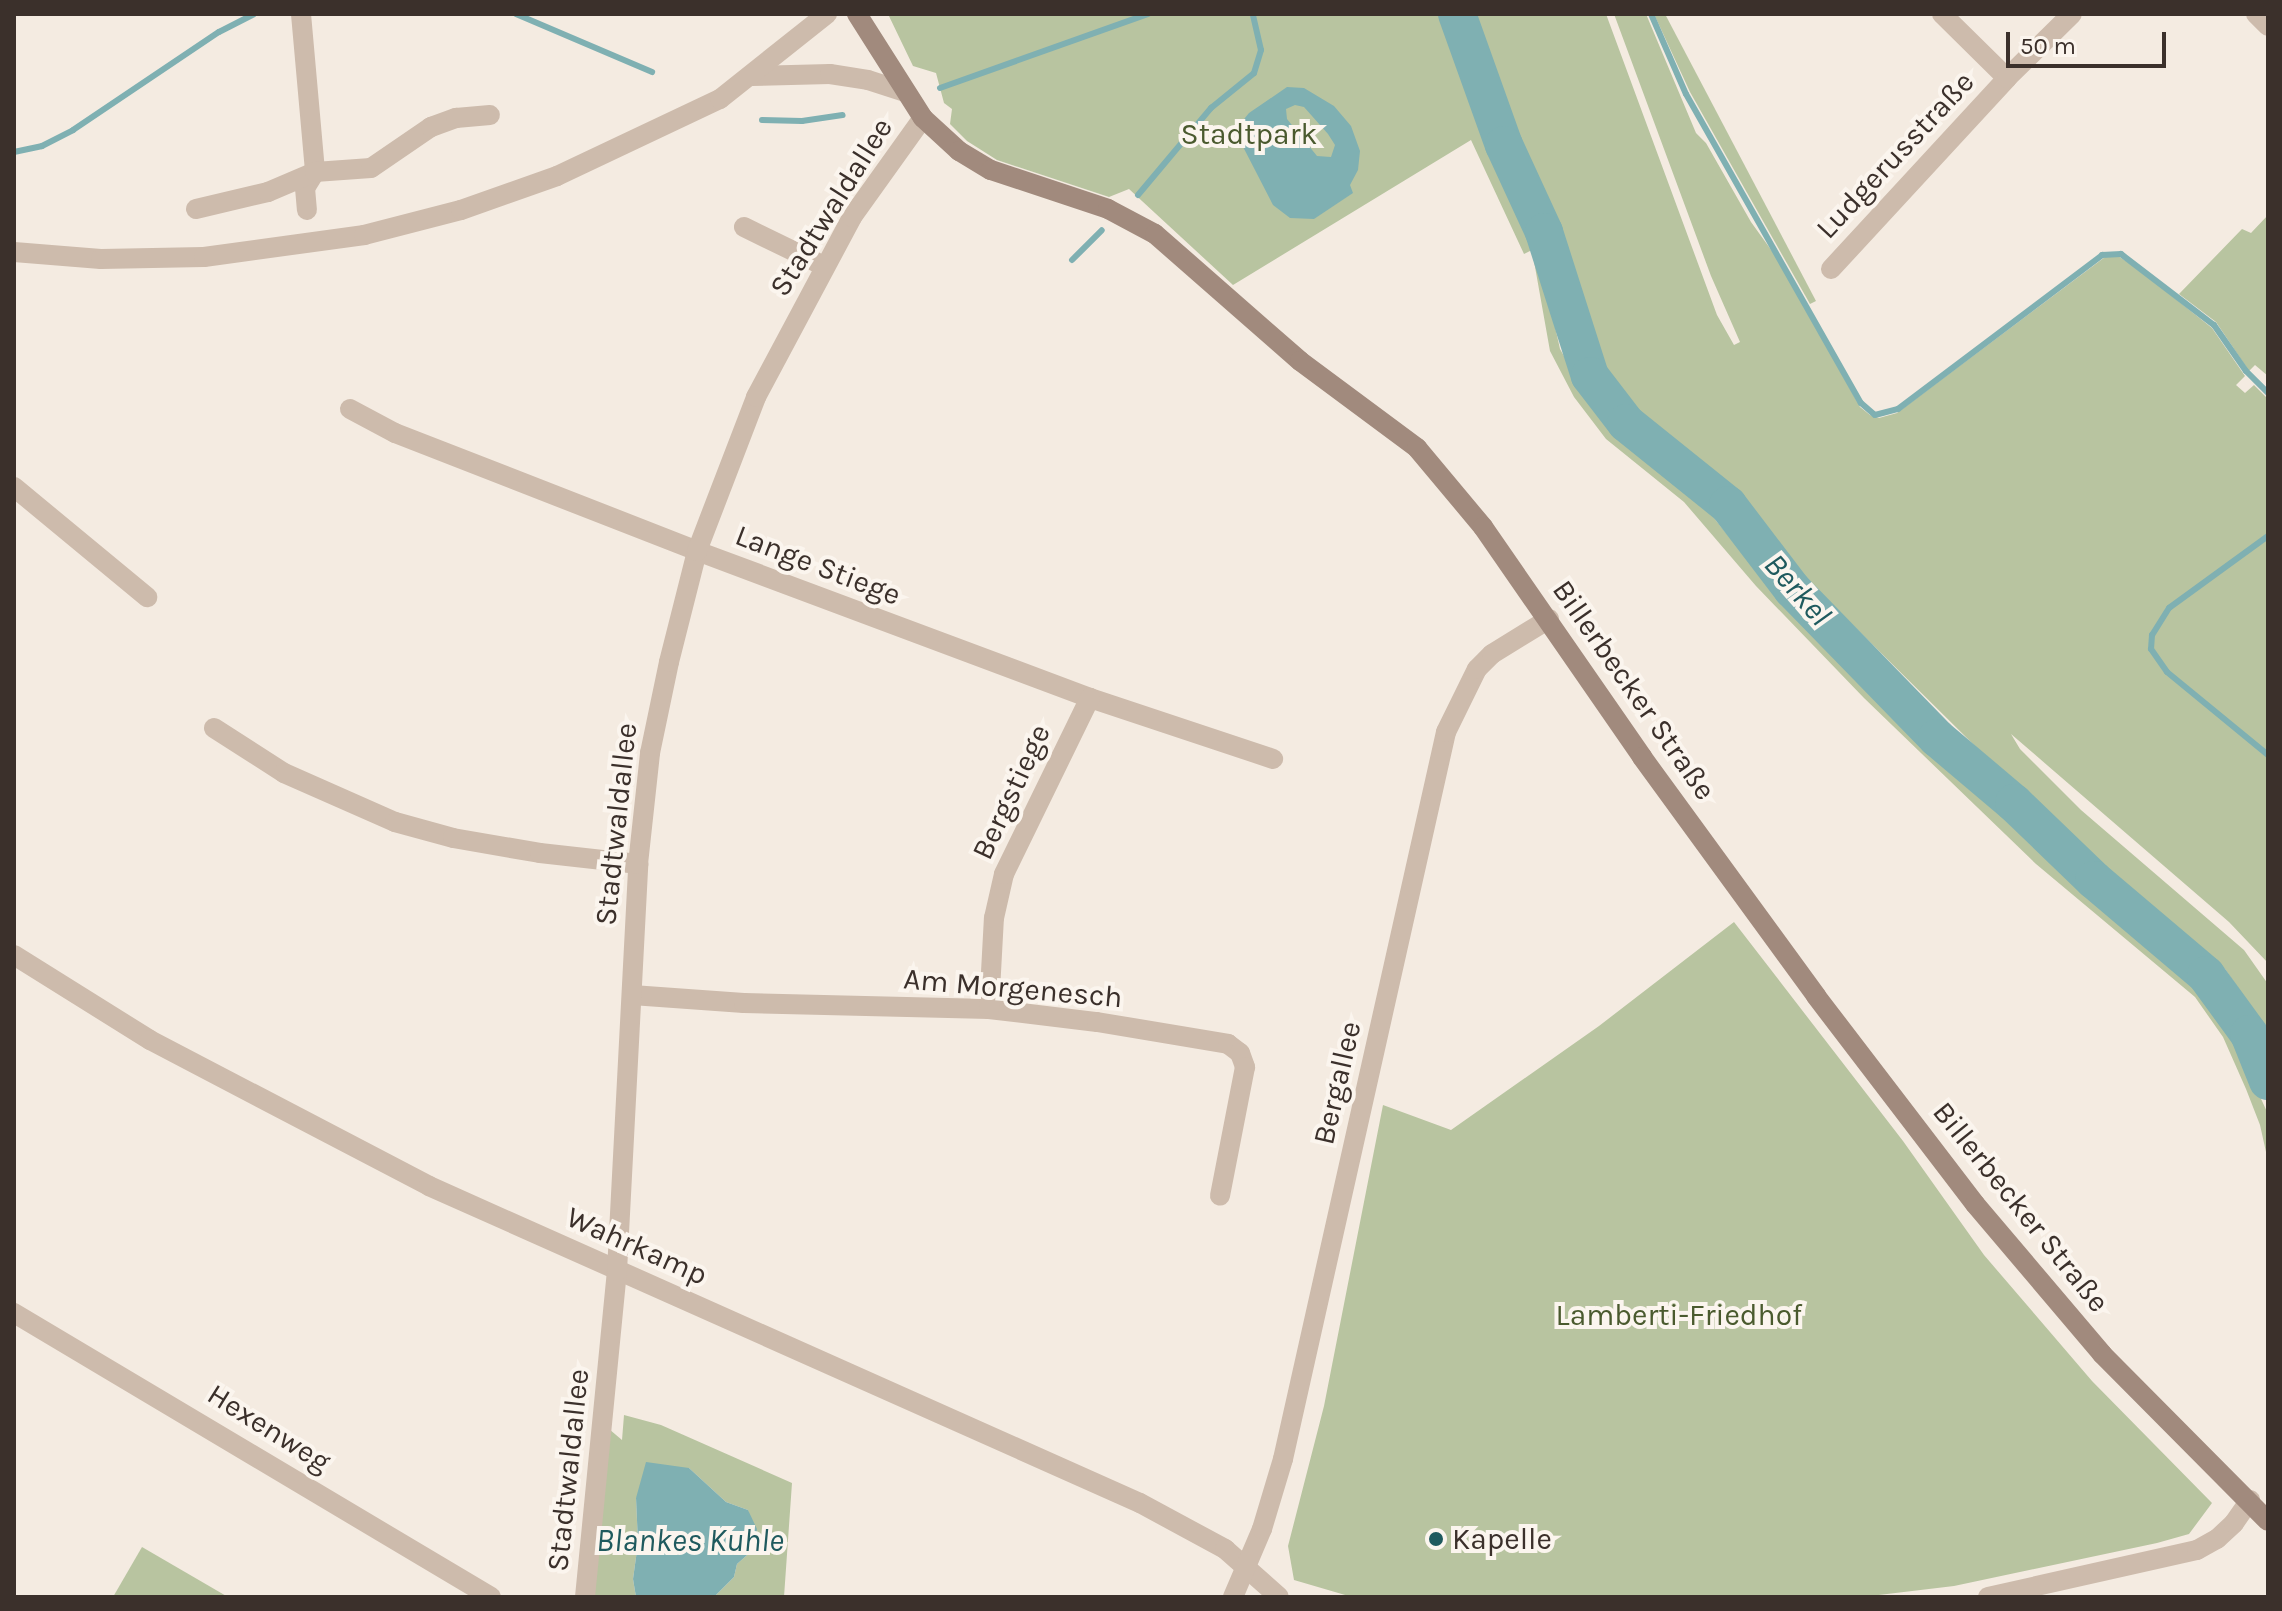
<!DOCTYPE html>
<meta charset="utf-8">
<style>
body{margin:0}
#map{position:relative;width:2282px;height:1611px;overflow:hidden;background:#f4ebe1;font-family:Karla,sans-serif}
div>[style]{position:absolute}
.green>*{inset:0;background:#b8c4a0}
.water>*{inset:0;background:#7fb0b2}
.stream>*{height:6px;margin:-3px;padding:0 3px;transform-origin:3px;border-radius:3px;background:#7fb0b2}
.river>*{height:38px;margin:-19px;padding:0 19px;transform-origin:19px;border-radius:19px;background:#7fb0b2}
.minor>*{height:20px;margin:-10px;padding:0 10px;transform-origin:10px;border-radius:10px;background:#cdbbac}
.tertiary>*{height:20px;margin:-10px;padding:0 10px;transform-origin:10px;border-radius:10px;background:#cdbbac}
.secondary>*{height:20px;margin:-10px;padding:0 10px;transform-origin:10px;border-radius:10px;background:#a18a7d}
.dots>*{width:22px;height:22px;translate:-50% -50%;box-sizing:border-box;border:4px solid #fbf5ee;border-radius:50%}
span{translate:-50% -50%;white-space:nowrap;text-align:center;line-height:1.15;-webkit-text-stroke:8px #fbf5ee;paint-order:stroke}
.park-label{font-size:30px;color:#4a5a2e}
.street-label{font-size:30px;color:#3b302b}
.poi-label{font-size:30px;color:#3b302b}
.left{translate:0 -50%;text-align:left}
.water-label{font-size:32px;color:#1f5a5e;font-style:italic}
.frame{position:absolute;inset:0;border:16px solid #3b302b;pointer-events:none}
.scale{position:absolute;left:2006px;top:32px;width:160px;height:36px;box-sizing:border-box;border:4px solid #3b302b;border-top:0;padding-left:10px;font-size:24px;line-height:28px;white-space:nowrap;color:#3b302b;-webkit-text-stroke:6px #fbf5ee;paint-order:stroke}
</style>
<div id="map">
<div class="green">
<div style="clip-path:polygon(888px 14px,1442px 14px,1511px 200px,1540px 260px,1560px 349px,1587px 397px,1617px 434px,1694px 493px,1766px 583px,1965px 782px,2045px 858px,2201px 990px,2230px 1031px,2268px 1114px,2268px 1161px,2260px 1125px,2246px 1089px,2223px 1037px,2195px 997px,2036px 864px,1864px 698px,1756px 586px,1684px 502px,1606px 439px,1574px 397px,1550px 351px,1532px 250px,1524px 254px,1471px 140px,1233px 285px,1129px 189px,1109px 197px,997px 160px,967px 141px,950px 124px,952px 109px,944px 103px,936px 73px,913px 66px)"></div>
<div style="clip-path:polygon(1470px 14px,1606px 14px,1717px 315px,1734px 345px,1740px 342px,1711px 276px,1614px 14px,1646px 14px,1696px 133px,1706px 143px,1751px 222px,1782px 265px,1860px 407px,1870px 415px,1879px 418px,1897px 413px,2105px 257px,2118px 256px,2138px 269px,2212px 328px,2245px 376px,2236px 385px,2245px 393px,2254px 385px,2268px 399px,2268px 963px,2229px 922px,2011px 734px,2020px 749px,2081px 810px,2244px 950px,2268px 984px,2268px 1040px,2258px 1017px,2225px 969px,2064px 834px,1790px 563px,1733px 490px,1637px 415px,1606px 380px,1587px 340px,1582px 298px,1569px 251px,1529px 175px)"></div>
<div style="clip-path:polygon(1654px 14px,1665px 14px,1816px 301px,1810px 304px,1733px 168px,1690px 92px)"></div>
<div style="clip-path:polygon(2268px 215px,2268px 376px,2255px 365px,2249px 371px,2216px 322px,2179px 294px,2242px 229px,2251px 233px)"></div>
<div style="clip-path:polygon(1734px 922px,1903px 1141px,1984px 1255px,2092px 1381px,2212px 1503px,2189px 1534px,2157px 1543px,1954px 1586px,1862px 1597px,1352px 1597px,1294px 1580px,1288px 1546px,1324px 1406px,1383px 1105px,1451px 1130px,1599px 1026px)"></div>
<div style="clip-path:polygon(624px 1415px,661px 1425px,792px 1483px,784px 1597px,714px 1597px,734px 1577px,737px 1564px,754px 1549px,748px 1510px,726px 1502px,689px 1468px,636px 1498px,638px 1543px,633px 1579px,636px 1597px,592px 1597px,609px 1429px,622px 1440px)"></div>
<div style="clip-path:polygon(142px 1547px,228px 1597px,113px 1597px)"></div>
</div>
<div class="water">
<div style="clip-path:polygon(evenodd,1287px 87px,1304px 88px,1334px 106px,1351px 126px,1360px 151px,1358px 170px,1350px 185px,1353px 193px,1314px 219px,1290px 218px,1273px 205px,1239px 139px,1240px 124px,1249px 113px,1287px 87px,1295px 105px,1304px 107px,1328px 134px,1335px 145px,1331px 157px,1317px 156px,1287px 119px,1286px 109px,1295px 105px)"></div>
<div style="clip-path:polygon(646px 1462px,689px 1468px,726px 1502px,748px 1510px,757px 1529px,754px 1549px,737px 1564px,734px 1577px,714px 1597px,636px 1597px,633px 1579px,638px 1543px,636px 1498px)"></div>
</div>
<div class="stream">
<div style="left:516px;top:14px;width:148px;rotate:23.1deg"></div>
<div style="left:1651px;top:14px;width:87px;rotate:66.4deg"></div>
<div style="left:1686px;top:94px;width:355px;rotate:60.5deg"></div>
<div style="left:1861px;top:403px;width:18px;rotate:41deg"></div>
<div style="left:1875px;top:415px;width:24px;rotate:-15deg"></div>
<div style="left:1898px;top:409px;width:256px;rotate:-37deg"></div>
<div style="left:2102px;top:255px;width:19px;rotate:-3deg"></div>
<div style="left:2121px;top:254px;width:117px;rotate:37.4deg"></div>
<div style="left:2214px;top:325px;width:56px;rotate:55.2deg"></div>
<div style="left:2246px;top:371px;width:31px;rotate:45deg"></div>
<div style="left:940px;top:88px;width:221px;rotate:-19.6deg"></div>
<div style="left:762px;top:120px;width:40px;rotate:1.4deg"></div>
<div style="left:802px;top:121px;width:41px;rotate:-8.3deg"></div>
<div style="left:14px;top:152px;width:29px;rotate:-12deg"></div>
<div style="left:42px;top:146px;width:35px;rotate:-27deg"></div>
<div style="left:73px;top:130px;width:176px;rotate:-33.9deg"></div>
<div style="left:219px;top:32px;width:39px;rotate:-27deg"></div>
<div style="left:1138px;top:195px;width:114px;rotate:-50deg"></div>
<div style="left:1211px;top:108px;width:55px;rotate:-39.1deg"></div>
<div style="left:1254px;top:73px;width:24px;rotate:-73deg"></div>
<div style="left:1261px;top:50px;width:37px;rotate:-103deg"></div>
<div style="left:1072px;top:260px;width:42px;rotate:-45deg"></div>
<div style="left:2268px;top:536px;width:122px;rotate:144deg"></div>
<div style="left:2169px;top:608px;width:32px;rotate:122deg"></div>
<div style="left:2152px;top:635px;width:14px;rotate:94deg"></div>
<div style="left:2151px;top:649px;width:28px;rotate:55deg"></div>
<div style="left:2167px;top:672px;width:131px;rotate:39.4deg"></div>
</div>
<div class="river">
<div style="left:1457px;top:14px;width:139px;rotate:70.3deg"></div>
<div style="left:1504px;top:145px;width:96px;rotate:65.3deg"></div>
<div style="left:1544px;top:232px;width:151px;rotate:72.3deg"></div>
<div style="left:1590px;top:376px;width:59px;rotate:52.5deg"></div>
<div style="left:1626px;top:423px;width:131px;rotate:38.8deg"></div>
<div style="left:1728px;top:505px;width:106px;rotate:52.7deg"></div>
<div style="left:1792px;top:589px;width:208px;rotate:45.8deg"></div>
<div style="left:1937px;top:738px;width:101px;rotate:40.2deg"></div>
<div style="left:2014px;top:803px;width:111px;rotate:43.9deg"></div>
<div style="left:2094px;top:880px;width:147px;rotate:40.3deg"></div>
<div style="left:2206px;top:975px;width:73px;rotate:53.9deg"></div>
<div style="left:2249px;top:1034px;width:51px;rotate:68deg"></div>
</div>
<div class="minor">
<div style="left:301px;top:14px;width:159px;rotate:84.9deg"></div>
<div style="left:315px;top:172px;width:19px;rotate:122deg"></div>
<div style="left:305px;top:188px;width:22px;rotate:85deg"></div>
<div style="left:1942px;top:14px;width:91px;rotate:44.6deg"></div>
<div style="left:2256px;top:14px;width:17px;rotate:45deg"></div>
<div style="left:196px;top:209px;width:74px;rotate:-13.3deg"></div>
<div style="left:268px;top:192px;width:51px;rotate:-23.1deg"></div>
<div style="left:315px;top:172px;width:56px;rotate:-4.1deg"></div>
<div style="left:371px;top:168px;width:73px;rotate:-34.3deg"></div>
<div style="left:431px;top:127px;width:27px;rotate:-20deg"></div>
<div style="left:456px;top:118px;width:34px;rotate:-5deg"></div>
<div style="left:744px;top:227px;width:89px;rotate:26deg"></div>
<div style="left:1831px;top:269px;width:260px;rotate:-47.3deg"></div>
<div style="left:2007px;top:78px;width:91px;rotate:-44.6deg"></div>
<div style="left:350px;top:409px;width:51px;rotate:28.1deg"></div>
<div style="left:395px;top:433px;width:324px;rotate:21.3deg"></div>
<div style="left:697px;top:551px;width:420px;rotate:20.5deg"></div>
<div style="left:1090px;top:698px;width:193px;rotate:18.4deg"></div>
<div style="left:14px;top:487px;width:173px;rotate:39.6deg"></div>
<div style="left:214px;top:728px;width:83px;rotate:32.7deg"></div>
<div style="left:284px;top:773px;width:121px;rotate:23.8deg"></div>
<div style="left:395px;top:822px;width:60px;rotate:15.4deg"></div>
<div style="left:453px;top:838px;width:88px;rotate:9.8deg"></div>
<div style="left:540px;top:853px;width:99px;rotate:6.4deg"></div>
<div style="left:14px;top:955px;width:160px;rotate:32deg"></div>
<div style="left:150px;top:1040px;width:315px;rotate:27.6deg"></div>
<div style="left:429px;top:1186px;width:778px;rotate:24.03deg"></div>
<div style="left:1140px;top:1503px;width:97px;rotate:28.4deg"></div>
<div style="left:1225px;top:1549px;width:72px;rotate:41.6deg"></div>
<div style="left:632px;top:995px;width:112px;rotate:4.1deg"></div>
<div style="left:744px;top:1003px;width:245px;rotate:1.4deg"></div>
<div style="left:989px;top:1009px;width:109px;rotate:6.9deg"></div>
<div style="left:1097px;top:1022px;width:133px;rotate:9.5deg"></div>
<div style="left:1228px;top:1044px;width:15px;rotate:37deg"></div>
<div style="left:1240px;top:1053px;width:15px;rotate:70deg"></div>
<div style="left:1245px;top:1067px;width:131px;rotate:101deg"></div>
<div style="left:989px;top:1009px;width:91px;rotate:-86.9deg"></div>
<div style="left:994px;top:918px;width:45px;rotate:-77.2deg"></div>
<div style="left:1004px;top:874px;width:196px;rotate:-64deg"></div>
<div style="left:14px;top:1313px;width:555px;rotate:30.77deg"></div>
<div style="left:585px;top:1597px;width:328px;rotate:-84.4deg"></div>
<div style="left:617px;top:1271px;width:408px;rotate:-87deg"></div>
<div style="left:638px;top:864px;width:112px;rotate:-83.8deg"></div>
<div style="left:650px;top:753px;width:93px;rotate:-78.2deg"></div>
<div style="left:669px;top:662px;width:114px;rotate:-75.8deg"></div>
<div style="left:697px;top:551px;width:165px;rotate:-69deg"></div>
<div style="left:756px;top:397px;width:204px;rotate:-61.9deg"></div>
<div style="left:852px;top:217px;width:122px;rotate:-54.4deg"></div>
<div style="left:1988px;top:1597px;width:214px;rotate:-12.7deg"></div>
<div style="left:2197px;top:1550px;width:23px;rotate:-29deg"></div>
<div style="left:2217px;top:1539px;width:23px;rotate:-43deg"></div>
<div style="left:2234px;top:1523px;width:28px;rotate:-55deg"></div>
</div>
<div class="tertiary">
<div style="left:752px;top:76px;width:78px;rotate:-1.5deg"></div>
<div style="left:830px;top:74px;width:38px;rotate:9deg"></div>
<div style="left:868px;top:80px;width:39px;rotate:18deg"></div>
<div style="left:14px;top:252px;width:87px;rotate:4.6deg"></div>
<div style="left:101px;top:259px;width:103px;rotate:-1.1deg"></div>
<div style="left:204px;top:257px;width:162px;rotate:-7.8deg"></div>
<div style="left:364px;top:235px;width:100px;rotate:-14.5deg"></div>
<div style="left:461px;top:210px;width:102px;rotate:-19.5deg"></div>
<div style="left:557px;top:176px;width:180px;rotate:-25.3deg"></div>
<div style="left:720px;top:99px;width:137px;rotate:-38.5deg"></div>
<div style="left:1233px;top:1597px;width:74px;rotate:-66.9deg"></div>
<div style="left:1262px;top:1529px;width:73px;rotate:-73.3deg"></div>
<div style="left:1283px;top:1459px;width:745px;rotate:-77.36deg"></div>
<div style="left:1446px;top:732px;width:70px;rotate:-63.8deg"></div>
<div style="left:1477px;top:669px;width:21px;rotate:-45deg"></div>
<div style="left:1492px;top:654px;width:67px;rotate:-31.6deg"></div>
</div>
<div class="secondary">
<div style="left:857px;top:14px;width:123px;rotate:57.6deg"></div>
<div style="left:923px;top:118px;width:49px;rotate:42.5deg"></div>
<div style="left:959px;top:151px;width:37px;rotate:31deg"></div>
<div style="left:991px;top:170px;width:123px;rotate:18.4deg"></div>
<div style="left:1108px;top:209px;width:53px;rotate:28deg"></div>
<div style="left:1155px;top:234px;width:193px;rotate:41.2deg"></div>
<div style="left:1300px;top:361px;width:146px;rotate:36.6deg"></div>
<div style="left:1417px;top:448px;width:103px;rotate:50.1deg"></div>
<div style="left:1483px;top:527px;width:280px;rotate:55.3deg"></div>
<div style="left:1642px;top:757px;width:296px;rotate:53.9deg"></div>
<div style="left:1816px;top:996px;width:262px;rotate:52.6deg"></div>
<div style="left:1975px;top:1204px;width:197px;rotate:49.7deg"></div>
<div style="left:2102px;top:1354px;width:235px;rotate:45.2deg"></div>
</div>
<div class="dots">
<div style="left:1436px;top:1539px;background:#1f5a5e"></div>
</div>
<div class="park-label">
<span style="left:1249px;top:134px">Stadtpark</span>
<span style="left:1679px;top:1315px">Lamberti-Friedhof</span>
</div>
<div class="street-label">
<span style="left:1895px;top:155px;rotate:-47deg">Ludgerusstraße</span>
<span style="left:831px;top:207px;rotate:-58deg">Stadtwaldallee</span>
<span style="left:818px;top:565px;rotate:21deg">Lange Stiege</span>
<span style="left:1634px;top:690px;rotate:55deg">Billerbecker Straße</span>
<span style="left:1011px;top:792px;rotate:-65deg">Bergstiege</span>
<span style="left:616px;top:824px;rotate:-84deg">Stadtwaldallee</span>
<span style="left:1013px;top:988px;rotate:5deg">Am Morgenesch</span>
<span style="left:1337px;top:1083px;rotate:-77deg">Bergallee</span>
<span style="left:2021px;top:1207px;rotate:51deg">Billerbecker Straße</span>
<span style="left:637px;top:1246px;rotate:24deg">Wahrkamp</span>
<span style="left:269px;top:1428px;rotate:32deg">Hexenweg</span>
<span style="left:568px;top:1470px;rotate:-84deg">Stadtwaldallee</span>
</div>
<div class="poi-label">
<span class="left" style="left:1452px;top:1539px">Kapelle</span>
</div>
<div class="water-label">
<span style="left:1797px;top:590px;rotate:49deg">Berkel</span>
<span style="left:690px;top:1541px">Blankes Kuhle</span>
</div>
<div class="frame"></div>
<div class="scale">50 m</div>
</div>
